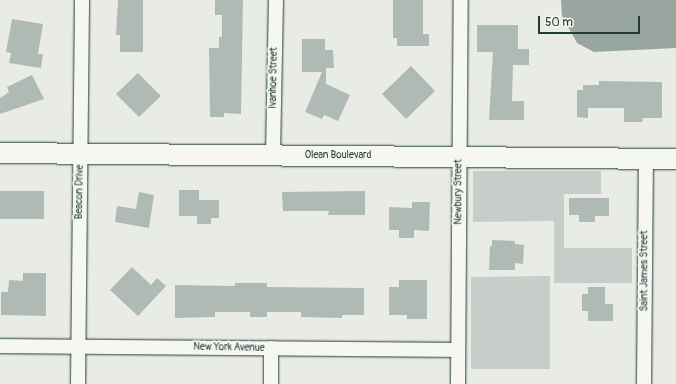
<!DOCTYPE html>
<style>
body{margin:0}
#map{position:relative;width:676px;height:384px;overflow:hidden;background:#e9ebe7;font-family:Pangolin,sans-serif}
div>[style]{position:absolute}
.green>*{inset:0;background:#c7cec9}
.water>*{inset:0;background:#99a6a0}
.building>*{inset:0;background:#b0bab5}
.roads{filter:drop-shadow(0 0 1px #1f3d34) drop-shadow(0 0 1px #1f3d34)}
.street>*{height:14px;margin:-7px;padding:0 7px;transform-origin:7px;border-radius:7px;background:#f6f6f2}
.secondary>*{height:20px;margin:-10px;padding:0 10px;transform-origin:10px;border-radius:10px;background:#f6f6f2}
span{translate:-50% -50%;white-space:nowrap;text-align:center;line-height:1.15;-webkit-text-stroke:3.5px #f6f6f2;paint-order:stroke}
.street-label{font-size:10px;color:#1f3d34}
.scale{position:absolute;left:538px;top:16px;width:102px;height:18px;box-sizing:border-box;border:2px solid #1f3d34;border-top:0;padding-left:5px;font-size:12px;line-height:14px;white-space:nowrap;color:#1f3d34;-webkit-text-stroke:3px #f6f6f2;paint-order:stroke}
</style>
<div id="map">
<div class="green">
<div style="clip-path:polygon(473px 171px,601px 171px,601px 194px,564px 194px,564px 248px,632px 248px,632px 283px,554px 283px,554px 221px,473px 222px)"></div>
<div style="clip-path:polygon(550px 276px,550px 369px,471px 369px,471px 277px)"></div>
</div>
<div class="water">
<div style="clip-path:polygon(561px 0,676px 0,676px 48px,594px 52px,577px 43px,562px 16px)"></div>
</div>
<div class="building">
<div style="clip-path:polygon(118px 0,143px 0,143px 52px,120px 52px,120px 35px,116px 35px)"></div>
<div style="clip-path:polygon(215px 0,243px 0,241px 114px,224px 113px,224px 117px,210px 117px,209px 48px,219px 48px,219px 37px,222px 37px,222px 15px,215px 15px)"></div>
<div style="clip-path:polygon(393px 0,423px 0,423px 34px,429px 34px,429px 46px,397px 46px,397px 38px,393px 38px)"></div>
<div style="clip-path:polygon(12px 19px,43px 24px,38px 54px,43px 54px,41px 68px,9px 63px,11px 53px,6px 52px)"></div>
<div style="clip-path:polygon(477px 25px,518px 25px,518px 49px,529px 49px,529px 65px,513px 65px,512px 101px,524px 101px,524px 120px,489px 120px,493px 52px,477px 52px)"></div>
<div style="clip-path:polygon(302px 39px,325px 39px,325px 50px,333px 50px,334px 68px,326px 68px,326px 84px,350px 95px,338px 121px,324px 115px,322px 119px,305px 112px,322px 72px,302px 72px)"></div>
<div style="clip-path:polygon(411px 66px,435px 91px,406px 119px,382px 94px)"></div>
<div style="clip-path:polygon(138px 73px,161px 96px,139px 117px,116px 94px)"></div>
<div style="clip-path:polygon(32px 75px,44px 99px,0 114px,0 98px,9px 92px,7px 87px)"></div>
<div style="clip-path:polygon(599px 81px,662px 82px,662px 118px,643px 118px,642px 122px,624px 122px,624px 108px,588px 108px,588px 118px,577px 117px,577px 90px,583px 90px,583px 85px,599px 85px)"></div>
<div style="clip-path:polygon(179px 190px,199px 190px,199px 200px,219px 200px,219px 218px,211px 218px,211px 224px,197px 224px,197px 216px,179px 216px)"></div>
<div style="clip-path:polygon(0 191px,44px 191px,44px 219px,0 219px)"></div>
<div style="clip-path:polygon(365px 191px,365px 215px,328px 215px,329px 211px,283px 211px,282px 192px)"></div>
<div style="clip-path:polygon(139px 192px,154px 195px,149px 228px,115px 222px,117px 206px,136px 209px)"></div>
<div style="clip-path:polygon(569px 198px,609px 198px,609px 216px,595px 216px,595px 222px,579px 222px,579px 215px,569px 215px)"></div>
<div style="clip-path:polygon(412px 202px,430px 202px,429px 231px,414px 230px,414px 238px,399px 238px,399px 230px,389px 230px,389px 207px,412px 208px)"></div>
<div style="clip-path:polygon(492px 240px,515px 241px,515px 244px,524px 245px,523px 264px,515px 263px,515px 270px,489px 270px,490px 246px,492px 246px)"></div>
<div style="clip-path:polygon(132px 267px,151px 285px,157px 278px,166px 286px,138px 316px,110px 290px)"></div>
<div style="clip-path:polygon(23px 273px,46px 273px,46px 316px,1px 315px,1px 292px,8px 292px,9px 280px,23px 281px)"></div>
<div style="clip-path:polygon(399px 280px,427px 280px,427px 319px,407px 319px,407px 315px,389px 315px,389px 287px,399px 287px)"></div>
<div style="clip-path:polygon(235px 283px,267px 283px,267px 287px,364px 288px,364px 315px,342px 315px,342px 318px,301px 317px,301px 312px,267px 312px,267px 317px,250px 317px,250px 312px,215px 312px,215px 317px,175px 318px,175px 285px,235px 286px)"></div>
<div style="clip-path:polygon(588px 287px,605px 287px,605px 304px,613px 304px,613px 321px,588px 321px,588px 311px,582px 311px,582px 294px,588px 294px)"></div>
</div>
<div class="roads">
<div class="street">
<div style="left:273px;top:155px;width:155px;rotate:-88.9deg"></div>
<div style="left:0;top:346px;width:458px;rotate:0.5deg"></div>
<div style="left:78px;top:384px;width:384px;rotate:-89.4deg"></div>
<div style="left:271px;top:384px;width:36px;rotate:-90deg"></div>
<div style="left:458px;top:384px;width:384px;rotate:-89.6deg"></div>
<div style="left:644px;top:384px;width:226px;rotate:-89.5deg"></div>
</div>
<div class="secondary">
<div style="left:0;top:153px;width:676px;rotate:0.51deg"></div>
</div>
</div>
<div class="street-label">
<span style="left:274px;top:78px;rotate:-89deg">Ivanhoe Street</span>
<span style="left:338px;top:156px">Olean Boulevard</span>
<span style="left:80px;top:192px;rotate:-89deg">Beacon Drive</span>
<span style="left:459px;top:192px;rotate:-90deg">Newbury Street</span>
<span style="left:645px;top:271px;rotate:-90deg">Saint James Street</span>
<span style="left:229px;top:348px;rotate:1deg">New York Avenue</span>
</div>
<div class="scale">50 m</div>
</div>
